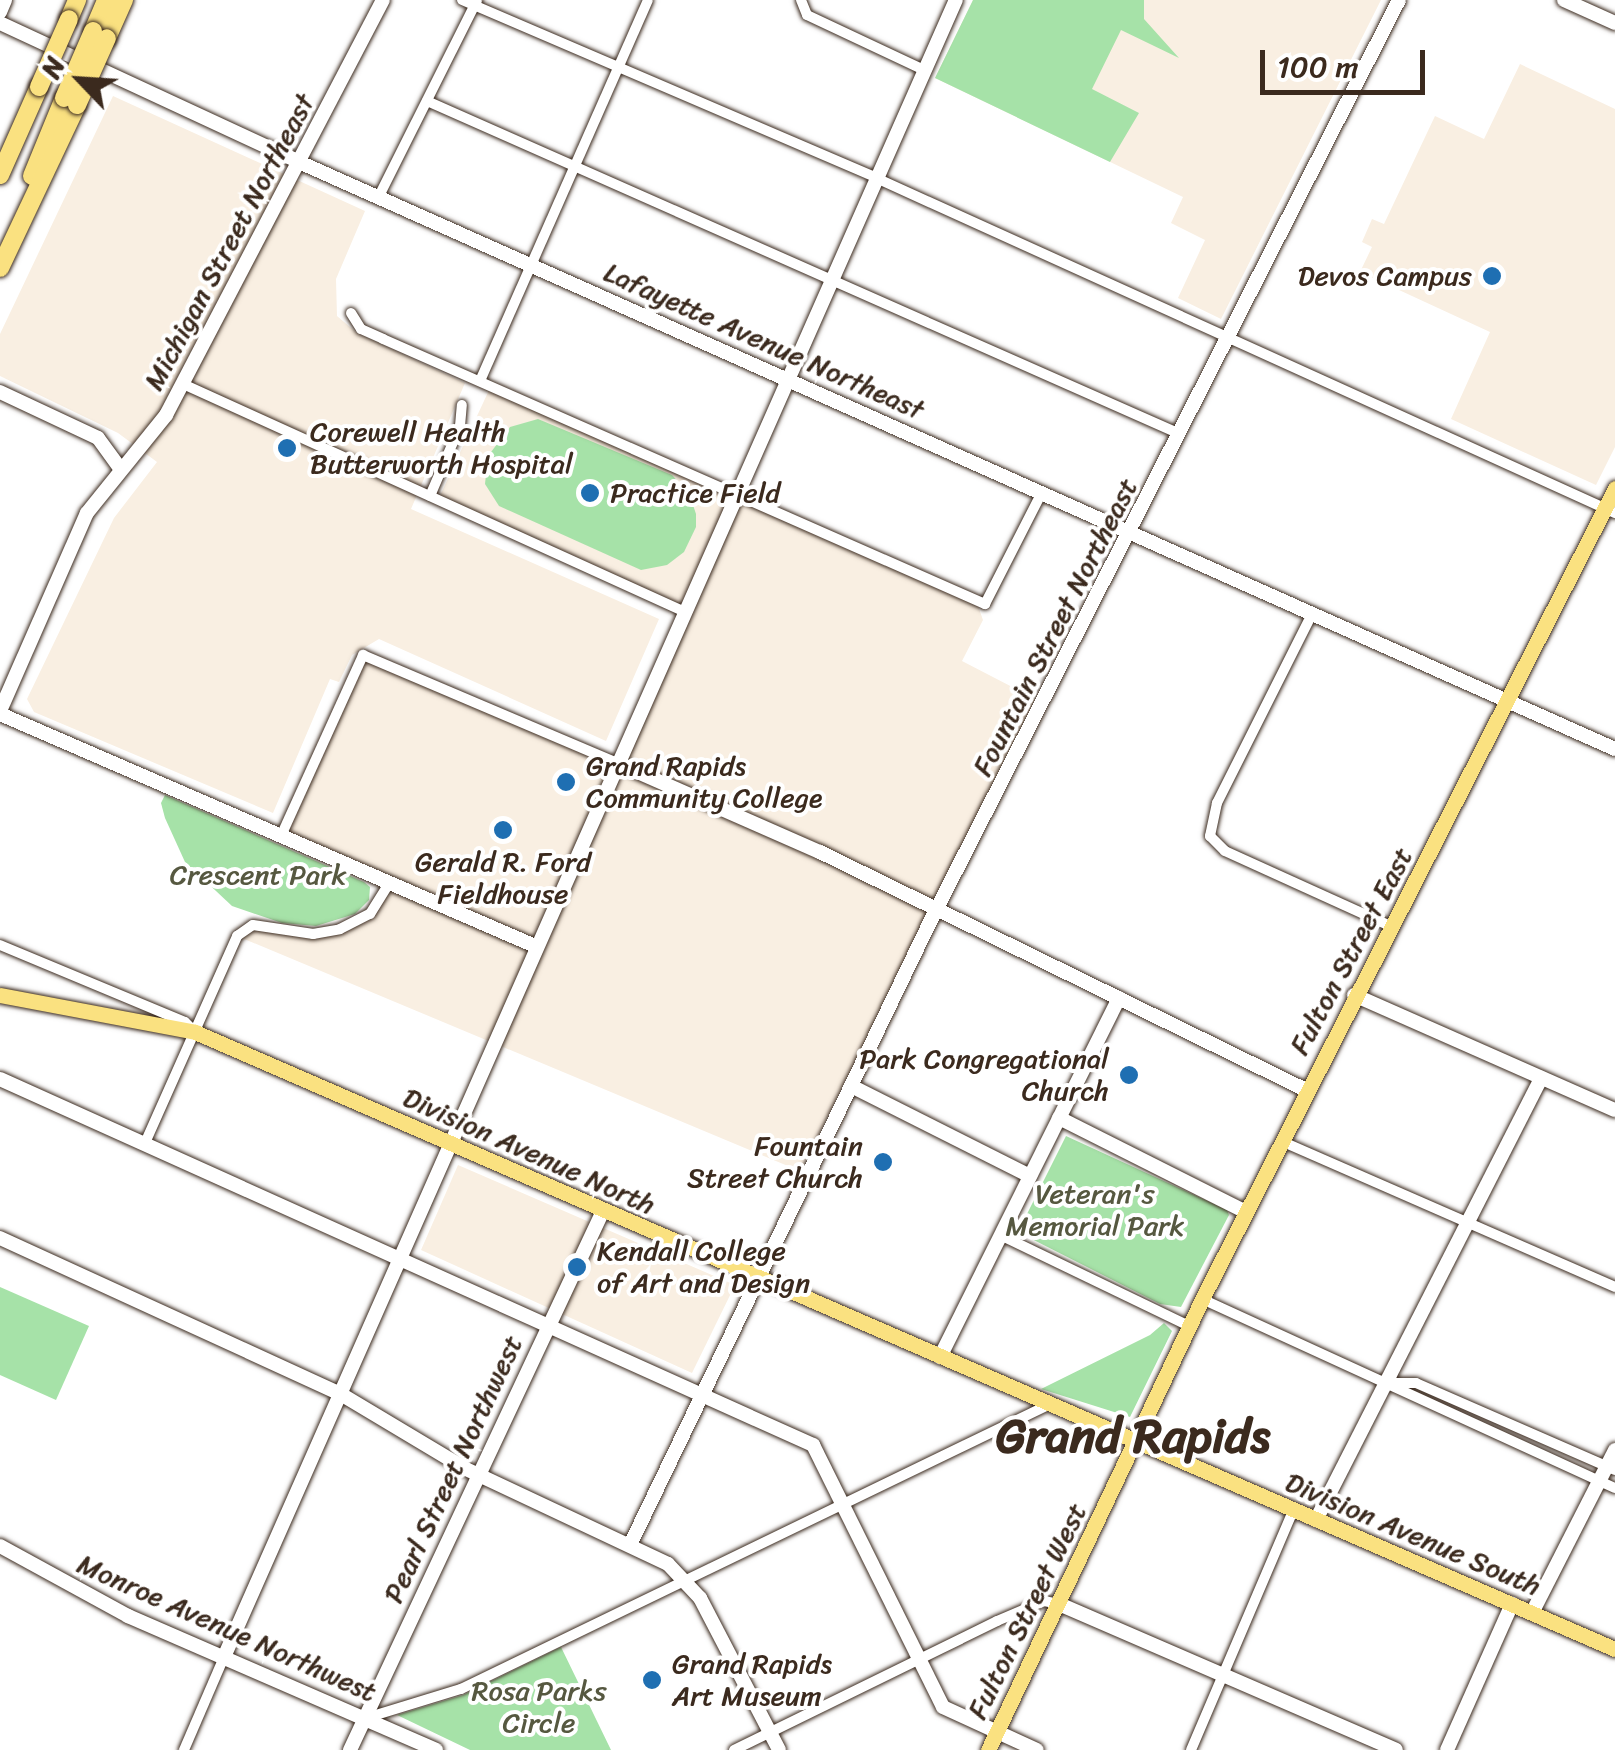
<!DOCTYPE html>
<style>
body{margin:0}
#map{position:relative;width:1615px;height:1750px;overflow:hidden;background:#fff;font-family:Sriracha,sans-serif}
div>[style]{position:absolute}
.built>*{inset:0;background:#f9efe2}
.green>*{inset:0;background:#a6e2a8}
.roads{filter:drop-shadow(0 0 2px #3b2a1e) drop-shadow(0 0 2px #3b2a1e)}
.street>*{height:10px;margin:-5px;padding:0 5px;transform-origin:5px;border-radius:5px;background:#fff}
.secondary>*{height:14px;margin:-7px;padding:0 7px;transform-origin:7px;border-radius:7px;background:#fff}
.primary>*{height:15px;margin:-7.5px;padding:0 7.5px;transform-origin:7.5px;border-radius:7.5px;background:#fae180}
.highway>*{height:18px;margin:-9px;padding:0 9px;transform-origin:9px;border-radius:9px;background:#fae180}
.bridges{filter:drop-shadow(0 0 2px #3b2a1e) drop-shadow(0 0 2px #3b2a1e)}
.highway-bridge>*{height:18px;margin:-9px;padding:0 9px;transform-origin:9px;border-radius:9px;background:#fae180}
.dots>*{width:28px;height:28px;translate:-50% -50%;box-sizing:border-box;border:5px solid #fff;border-radius:50%}
span{translate:-50% -50%;white-space:nowrap;text-align:center;line-height:1.15;-webkit-text-stroke:8px #fff;paint-order:stroke}
.street-label{font-size:28px;color:#3b2a1e}
.poi-label{font-size:28px;color:#3b2a1e}
.right{translate:-100% -50%;text-align:right}
.left{translate:0 -50%;text-align:left}
.park-label{font-size:28px;color:#565840}
.town-label{font-size:48px;color:#3b2a1e;font-weight:700}
.north{position:absolute;left:30px;top:30px;width:100px;height:100px;-webkit-text-stroke:8px #fff;paint-order:stroke;rotate:295deg;font-size:28px;font-weight:700;line-height:40px;text-align:center;color:#3b2a1e}
.north::after{content:'';display:block;margin:auto;width:35px;height:45px;background:#3b2a1e;clip-path:polygon(50% 0,100% 100%,50% 72%,0 100%)}
.scale{position:absolute;left:1260px;top:50px;width:165px;height:45px;box-sizing:border-box;border:5px solid #3b2a1e;border-top:0;padding-left:12px;font-size:30px;line-height:35px;white-space:nowrap;color:#3b2a1e;-webkit-text-stroke:8px #fff;paint-order:stroke}
</style>
<div id="map">
<div class="built">
<div style="clip-path:polygon(973px 0,1381px 0,1221px 319px,1178px 298px,1205px 240px,1171px 223px,1183px 197px,935px 78px)"></div>
<div style="clip-path:polygon(1520px 64px,1615px 109px,1615px 447px,1596px 485px,1451px 419px,1490px 332px,1360px 272px,1372px 247px,1362px 242px,1372px 219px,1384px 224px,1435px 116px,1484px 139px)"></div>
<div style="clip-path:polygon(113px 96px,365px 211px,336px 279px,337px 316px,357px 333px,465px 383px,411px 509px,659px 619px,606px 741px,379px 639px,352px 655px,339px 682px,330px 679px,273px 813px,34px 712px,27px 699px,114px 518px,157px 462px,118px 433px,0 376px,0 334px)"></div>
<div style="clip-path:polygon(490px 388px,978px 606px,983px 620px,962px 661px,1037px 700px,800px 1171px,237px 936px,244px 928px,313px 934px,359px 921px,389px 884px,281px 836px,360px 658px,616px 763px,683px 611px,438px 500px)"></div>
<div style="clip-path:polygon(458px 1165px,735px 1285px,692px 1373px,421px 1250px)"></div>
</div>
<div class="green">
<div style="clip-path:polygon(973px 0,1144px 0,1144px 19px,1179px 58px,1121px 30px,1092px 89px,1139px 113px,1110px 162px,935px 78px)"></div>
<div style="clip-path:polygon(538px 419px,672px 475px,689px 493px,696px 514px,696px 527px,684px 552px,667px 565px,641px 570px,499px 506px,485px 484px,488px 456px,510px 427px)"></div>
<div style="clip-path:polygon(165px 795px,364px 882px,370px 887px,369px 900px,355px 914px,316px 926px,282px 923px,232px 906px,185px 862px,165px 818px,161px 803px)"></div>
<div style="clip-path:polygon(1066px 1136px,1227px 1210px,1229px 1215px,1181px 1307px,1160px 1304px,1018px 1232px)"></div>
<div style="clip-path:polygon(0 1287px,89px 1326px,56px 1400px,0 1375px)"></div>
<div style="clip-path:polygon(1164px 1323px,1172px 1331px,1130px 1417px,1041px 1389px,1150px 1335px)"></div>
<div style="clip-path:polygon(561px 1647px,611px 1750px,470px 1750px,397px 1715px,463px 1695px)"></div>
</div>
<div class="roads">
<div class="street">
<div style="left:462px;top:0;width:448px;rotate:23.2deg"></div>
<div style="left:874px;top:177px;width:814px;rotate:24.39deg"></div>
<div style="left:801px;top:0;width:16px;rotate:68deg"></div>
<div style="left:807px;top:15px;width:127px;rotate:25.2deg"></div>
<div style="left:427px;top:101px;width:823px;rotate:23.86deg"></div>
<div style="left:379px;top:196px;width:219px;rotate:-63.4deg"></div>
<div style="left:351px;top:313px;width:19px;rotate:58deg"></div>
<div style="left:361px;top:329px;width:24px;rotate:24deg"></div>
<div style="left:383px;top:339px;width:658px;rotate:23.76deg"></div>
<div style="left:985px;top:604px;width:126px;rotate:-63deg"></div>
<div style="left:480px;top:381px;width:416px;rotate:-66.2deg"></div>
<div style="left:183px;top:384px;width:549px;rotate:24.42deg"></div>
<div style="left:430px;top:496px;width:76px;rotate:-66.8deg"></div>
<div style="left:460px;top:426px;width:21px;rotate:-85deg"></div>
<div style="left:1312px;top:614px;width:212px;rotate:116.7deg"></div>
<div style="left:1217px;top:803px;width:34px;rotate:102deg"></div>
<div style="left:1210px;top:836px;width:21px;rotate:45deg"></div>
<div style="left:1225px;top:851px;width:181px;rotate:24.4deg"></div>
<div style="left:281px;top:836px;width:199px;rotate:-65.6deg"></div>
<div style="left:363px;top:655px;width:276px;rotate:23deg"></div>
<div style="left:0;top:945px;width:200px;rotate:22.6deg"></div>
<div style="left:185px;top:1022px;width:13px;rotate:45deg"></div>
<div style="left:1281px;top:1141px;width:365px;rotate:23.6deg"></div>
<div style="left:145px;top:1143px;width:227px;rotate:-66deg"></div>
<div style="left:237px;top:936px;width:19px;rotate:-35deg"></div>
<div style="left:253px;top:925px;width:61px;rotate:8.5deg"></div>
<div style="left:313px;top:934px;width:27px;rotate:-10deg"></div>
<div style="left:340px;top:929px;width:34px;rotate:-27deg"></div>
<div style="left:370px;top:914px;width:36px;rotate:-58deg"></div>
<div style="left:1000px;top:1235px;width:210px;rotate:25.7deg"></div>
<div style="left:1202px;top:1299px;width:454px;rotate:24.6deg"></div>
<div style="left:1392px;top:1383px;width:24px"></div>
<div style="left:1416px;top:1383px;width:217px;rotate:23.6deg"></div>
<div style="left:366px;top:1718px;width:99px;rotate:-17deg"></div>
<div style="left:461px;top:1689px;width:654px;rotate:-25.82deg"></div>
<div style="left:184px;top:1750px;width:101px;rotate:-66.7deg"></div>
<div style="left:734px;top:1750px;width:293px;rotate:-26.1deg"></div>
<div style="left:997px;top:1621px;width:51px;rotate:-23.1deg"></div>
<div style="left:1044px;top:1601px;width:15px;rotate:11deg"></div>
<div style="left:1191px;top:1750px;width:260px;rotate:-66.9deg"></div>
</div>
<div class="secondary">
<div style="left:1564px;top:0;width:56px;rotate:24.3deg"></div>
<div style="left:0;top:12px;width:13px;rotate:-67deg"></div>
<div style="left:0;top:23px;width:330px;rotate:24.9deg"></div>
<div style="left:299px;top:162px;width:1441px;rotate:24.04deg"></div>
<div style="left:0;top:392px;width:108px;rotate:25.1deg"></div>
<div style="left:98px;top:438px;width:37px;rotate:54deg"></div>
<div style="left:0;top:711px;width:216px;rotate:-66.3deg"></div>
<div style="left:87px;top:513px;width:126px;rotate:-51.1deg"></div>
<div style="left:166px;top:415px;width:468px;rotate:-62.4deg"></div>
<div style="left:0;top:714px;width:583px;rotate:23.44deg"></div>
<div style="left:617px;top:763px;width:222px;rotate:23.7deg"></div>
<div style="left:820px;top:852px;width:541px;rotate:26.09deg"></div>
<div style="left:1354px;top:995px;width:285px;rotate:23.8deg"></div>
<div style="left:0;top:1079px;width:892px;rotate:24.24deg"></div>
<div style="left:813px;top:1445px;width:292px;rotate:63.6deg"></div>
<div style="left:943px;top:1707px;width:103px;rotate:24.6deg"></div>
<div style="left:851px;top:1086px;width:200px;rotate:26.7deg"></div>
<div style="left:1059px;top:1118px;width:209px;rotate:26.7deg"></div>
<div style="left:0;top:1238px;width:373px;rotate:24.6deg"></div>
<div style="left:339px;top:1393px;width:148px;rotate:30.9deg"></div>
<div style="left:466px;top:1469px;width:223px;rotate:25.2deg"></div>
<div style="left:668px;top:1564px;width:47px;rotate:46.7deg"></div>
<div style="left:700px;top:1598px;width:171px;rotate:62.5deg"></div>
<div style="left:940px;top:1357px;width:401px;rotate:-63.5deg"></div>
<div style="left:1316px;top:1520px;width:496px;rotate:-63deg"></div>
<div style="left:630px;top:1545px;width:691px;rotate:-64.29deg"></div>
<div style="left:930px;top:922px;width:1034px;rotate:-63.04deg"></div>
<div style="left:0;top:1546px;width:146px;rotate:28.7deg"></div>
<div style="left:128px;top:1616px;width:336px;rotate:23.5deg"></div>
<div style="left:1059px;top:1604px;width:367px;rotate:23.4deg"></div>
<div style="left:1532px;top:1613px;width:183px;rotate:-63deg"></div>
<div style="left:224px;top:1657px;width:1811px;rotate:-66.17deg"></div>
<div style="left:350px;top:1750px;width:595px;rotate:-64.86deg"></div>
<div style="left:1447px;top:1750px;width:160px;rotate:-66deg"></div>
</div>
<div class="primary">
<div style="left:0;top:995px;width:198px;rotate:10.7deg"></div>
<div style="left:195px;top:1032px;width:1548px;rotate:23.49deg"></div>
<div style="left:988px;top:1750px;width:499px;rotate:-64.6deg"></div>
<div style="left:1202px;top:1299px;width:910px;rotate:-63.01deg"></div>
</div>
<div class="highway">
<div style="left:69px;top:19px;width:21px;rotate:-67deg"></div>
<div style="left:93px;top:31px;width:34px;rotate:-67deg"></div>
<div style="left:107px;top:38px;width:42px;rotate:-65.9deg"></div>
<div style="left:0;top:175px;width:96px;rotate:-66.1deg"></div>
<div style="left:32px;top:176px;width:84px;rotate:-67.7deg"></div>
<div style="left:0;top:268px;width:180px;rotate:-64.7deg"></div>
</div>
</div>
<div class="bridges">
<div class="highway-bridge">
<div style="left:39px;top:87px;width:74px;rotate:-66.2deg"></div>
<div style="left:64px;top:98px;width:73px;rotate:-66.6deg"></div>
<div style="left:77px;top:105px;width:73px;rotate:-65.9deg"></div>
</div>
</div>
<div class="dots">
<div style="left:1492px;top:276px;background:#1f6fb2"></div>
<div style="left:287px;top:448px;background:#1f6fb2"></div>
<div style="left:590px;top:493px;background:#1f6fb2"></div>
<div style="left:566px;top:782px;background:#1f6fb2"></div>
<div style="left:503px;top:830px;background:#1f6fb2"></div>
<div style="left:1129px;top:1075px;background:#1f6fb2"></div>
<div style="left:883px;top:1162px;background:#1f6fb2"></div>
<div style="left:577px;top:1267px;background:#1f6fb2"></div>
<div style="left:652px;top:1680px;background:#1f6fb2"></div>
</div>
<div class="street-label">
<span style="left:229px;top:242px;rotate:-62deg">Michigan Street Northeast</span>
<span style="left:764px;top:341px;rotate:24deg">Lafayette Avenue Northeast</span>
<span style="left:1055px;top:627px;rotate:-63deg">Fountain Street Northeast</span>
<span style="left:1351px;top:951px;rotate:-62deg">Fulton Street East</span>
<span style="left:529px;top:1151px;rotate:24deg">Division Avenue North</span>
<span style="left:453px;top:1469px;rotate:-65deg">Pearl Street Northwest</span>
<span style="left:1413px;top:1534px;rotate:23deg">Division Avenue South</span>
<span style="left:1027px;top:1611px;rotate:-64deg">Fulton Street West</span>
<span style="left:227px;top:1628px;rotate:24deg">Monroe Avenue Northwest</span>
</div>
<div class="poi-label">
<span class="right" style="left:1472px;top:276px">Devos Campus</span>
<span class="left" style="left:310px;top:448px">Corewell Health<br>Butterworth Hospital</span>
<span class="left" style="left:610px;top:493px">Practice Field</span>
<span class="left" style="left:586px;top:782px">Grand Rapids<br>Community College</span>
<span style="left:503px;top:878px">Gerald R. Ford<br>Fieldhouse</span>
<span class="right" style="left:1109px;top:1075px">Park Congregational<br>Church</span>
<span class="right" style="left:863px;top:1162px">Fountain<br>Street Church</span>
<span class="left" style="left:597px;top:1267px">Kendall College<br>of Art and Design</span>
<span class="left" style="left:672px;top:1680px">Grand Rapids<br>Art Museum</span>
</div>
<div class="park-label">
<span style="left:258px;top:875px">Crescent Park</span>
<span style="left:1095px;top:1210px">Veteran's<br>Memorial Park</span>
<span style="left:539px;top:1707px">Rosa Parks<br>Circle</span>
</div>
<div class="town-label">
<span style="left:1133px;top:1436px">Grand Rapids</span>
</div>
<div class="north">N</div>
<div class="scale">100 m</div>
</div>
